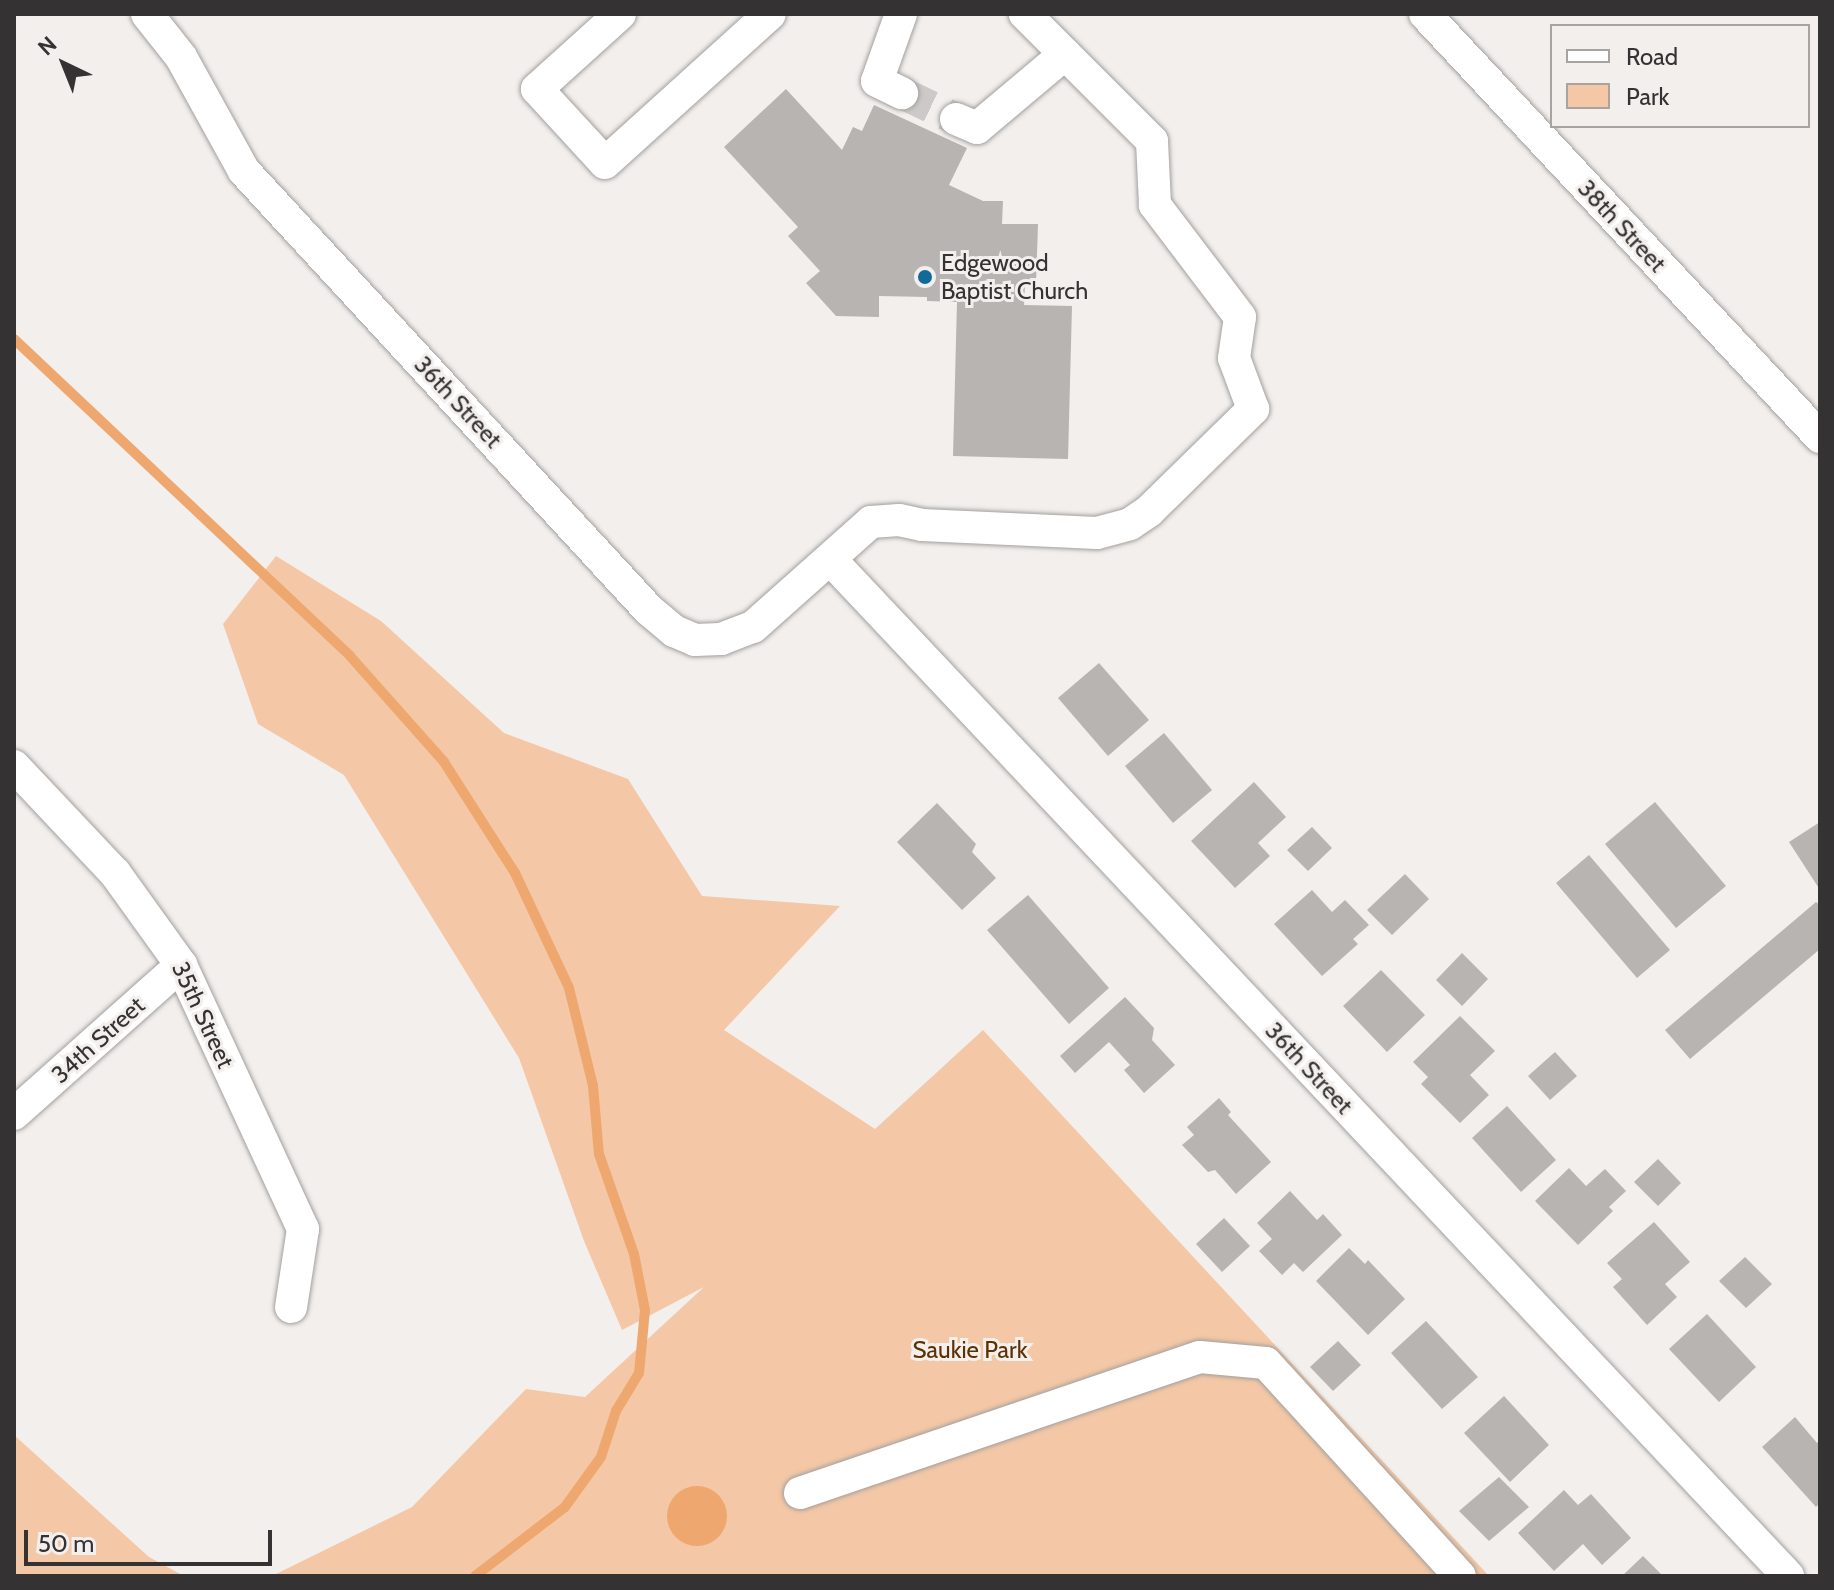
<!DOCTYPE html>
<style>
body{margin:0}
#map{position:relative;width:1834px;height:1590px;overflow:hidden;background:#f2efed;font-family:Cabin,sans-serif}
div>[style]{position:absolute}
.green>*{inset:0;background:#f4c8a6}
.water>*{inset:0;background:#eea86f}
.round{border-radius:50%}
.stream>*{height:10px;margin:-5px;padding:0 5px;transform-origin:5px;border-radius:5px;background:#eea86f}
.building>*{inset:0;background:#b7b4b2}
.minor-tunnel>*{height:32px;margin-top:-16px;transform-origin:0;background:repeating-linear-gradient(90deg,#ccc9c8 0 32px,transparent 0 48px)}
.roads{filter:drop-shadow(0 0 2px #a3a09e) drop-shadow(0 0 2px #a3a09e)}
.minor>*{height:32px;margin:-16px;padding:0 16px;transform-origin:16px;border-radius:16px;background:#fff}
.dots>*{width:22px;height:22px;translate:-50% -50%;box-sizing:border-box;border:4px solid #f2efed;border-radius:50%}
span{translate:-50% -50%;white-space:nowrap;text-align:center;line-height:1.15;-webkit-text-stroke:6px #f2efed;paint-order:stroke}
.street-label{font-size:24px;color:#343232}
.poi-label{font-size:24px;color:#343232}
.left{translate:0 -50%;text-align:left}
.park-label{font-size:24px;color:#5d3101}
.frame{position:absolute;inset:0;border:16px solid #343232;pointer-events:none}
.legend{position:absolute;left:1550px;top:24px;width:260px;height:104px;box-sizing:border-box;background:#f2efed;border:2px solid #a6a3a2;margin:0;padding:10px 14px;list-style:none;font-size:24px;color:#343232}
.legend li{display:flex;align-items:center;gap:16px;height:40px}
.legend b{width:40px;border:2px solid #a6a3a2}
.north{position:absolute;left:24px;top:24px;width:80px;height:80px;-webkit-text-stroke:6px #f2efed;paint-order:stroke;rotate:317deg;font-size:22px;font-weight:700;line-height:32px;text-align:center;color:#343232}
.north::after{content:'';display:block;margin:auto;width:28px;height:36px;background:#343232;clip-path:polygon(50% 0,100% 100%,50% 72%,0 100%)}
.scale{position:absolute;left:24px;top:1530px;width:248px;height:36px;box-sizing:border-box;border:4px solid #343232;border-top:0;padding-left:10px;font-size:24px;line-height:28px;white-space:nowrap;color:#343232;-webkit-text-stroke:6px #f2efed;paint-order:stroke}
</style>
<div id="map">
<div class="green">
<div style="clip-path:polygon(276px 556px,381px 621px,504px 733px,628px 779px,702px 896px,840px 906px,724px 1030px,875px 1129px,983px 1030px,1489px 1576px,272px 1576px,412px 1507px,526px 1389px,585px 1397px,704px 1287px,622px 1330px,584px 1241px,519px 1058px,344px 775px,258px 724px,223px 624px)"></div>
<div style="clip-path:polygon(14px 1435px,149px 1557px,184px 1576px,14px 1576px)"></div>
</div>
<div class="water">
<div class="round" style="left:667px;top:1486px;width:60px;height:60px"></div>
</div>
<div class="stream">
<div style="left:14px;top:339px;width:462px;rotate:43.3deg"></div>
<div style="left:350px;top:656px;width:142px;rotate:48.4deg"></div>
<div style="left:444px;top:762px;width:132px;rotate:57.4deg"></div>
<div style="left:515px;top:873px;width:127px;rotate:64.8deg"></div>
<div style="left:569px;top:988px;width:101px;rotate:76.2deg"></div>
<div style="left:593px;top:1086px;width:68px;rotate:85deg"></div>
<div style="left:599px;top:1154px;width:106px;rotate:70.7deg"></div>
<div style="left:634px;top:1254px;width:57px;rotate:78.9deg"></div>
<div style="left:645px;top:1310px;width:63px;rotate:95.4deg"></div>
<div style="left:639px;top:1373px;width:44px;rotate:121.2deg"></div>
<div style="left:616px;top:1411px;width:48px;rotate:108.1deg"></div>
<div style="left:601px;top:1457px;width:62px;rotate:125.8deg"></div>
<div style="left:565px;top:1507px;width:113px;rotate:142.5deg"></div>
</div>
<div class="building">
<div style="clip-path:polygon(786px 89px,842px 150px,853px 127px,862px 131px,874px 105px,967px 148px,949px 185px,983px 201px,1003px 201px,1002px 224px,1038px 224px,1036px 285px,1025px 285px,1024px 305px,1072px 306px,1068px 459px,953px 456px,957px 302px,927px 301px,927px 297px,879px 296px,879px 317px,836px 316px,806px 283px,820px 271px,788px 236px,798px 227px,724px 147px)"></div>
<div style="clip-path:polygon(1099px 663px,1149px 720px,1108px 756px,1058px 698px)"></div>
<div style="clip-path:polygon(1164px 733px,1212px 790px,1173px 823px,1125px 766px)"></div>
<div style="clip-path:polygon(1254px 782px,1286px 817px,1258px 843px,1270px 856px,1235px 888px,1191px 841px)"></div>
<div style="clip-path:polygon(1655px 802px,1726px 886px,1676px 928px,1605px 844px)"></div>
<div style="clip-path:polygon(937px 803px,976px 844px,972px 852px,996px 878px,962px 910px,897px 842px)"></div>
<div style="clip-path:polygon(1820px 822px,1820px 890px,1789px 842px)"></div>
<div style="clip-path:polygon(1312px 827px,1332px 848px,1308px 871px,1287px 850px)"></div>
<div style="clip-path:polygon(1589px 855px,1670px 950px,1637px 978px,1556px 883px)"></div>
<div style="clip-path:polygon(1405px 874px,1429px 899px,1392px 935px,1367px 910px)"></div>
<div style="clip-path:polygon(1312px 890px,1332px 912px,1345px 900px,1369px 925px,1353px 939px,1358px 944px,1322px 976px,1274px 924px)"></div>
<div style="clip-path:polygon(1028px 895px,1109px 988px,1069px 1024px,987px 930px)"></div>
<div style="clip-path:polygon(1816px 902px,1820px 905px,1820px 949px,1690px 1059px,1665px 1030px)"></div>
<div style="clip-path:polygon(1462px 953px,1488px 979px,1462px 1006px,1436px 980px)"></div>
<div style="clip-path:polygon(1381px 970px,1425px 1015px,1387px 1052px,1343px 1006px)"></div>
<div style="clip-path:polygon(1125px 997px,1154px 1028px,1152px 1040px,1175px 1065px,1144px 1093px,1124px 1070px,1130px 1065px,1109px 1042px,1075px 1073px,1060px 1056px)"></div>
<div style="clip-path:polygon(1460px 1016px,1495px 1051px,1470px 1075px,1489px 1095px,1460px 1123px,1421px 1084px,1428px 1077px,1413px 1062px)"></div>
<div style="clip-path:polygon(1555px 1052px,1577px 1076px,1550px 1100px,1528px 1076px)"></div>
<div style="clip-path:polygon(1219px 1098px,1231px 1112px,1228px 1115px,1271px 1162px,1236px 1194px,1215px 1170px,1208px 1172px,1182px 1145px,1194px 1135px,1187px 1127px)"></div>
<div style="clip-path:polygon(1507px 1106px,1556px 1160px,1521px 1192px,1472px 1138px)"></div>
<div style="clip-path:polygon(1658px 1159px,1681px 1183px,1658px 1206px,1634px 1182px)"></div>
<div style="clip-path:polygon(1569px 1168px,1586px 1186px,1605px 1169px,1626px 1191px,1609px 1207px,1613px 1211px,1578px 1245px,1535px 1201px)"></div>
<div style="clip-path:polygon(1290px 1191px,1317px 1220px,1323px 1214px,1342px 1235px,1303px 1272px,1294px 1263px,1282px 1275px,1259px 1251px,1272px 1239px,1257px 1223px)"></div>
<div style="clip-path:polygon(1224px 1218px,1250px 1246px,1222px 1272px,1196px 1244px)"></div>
<div style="clip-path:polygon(1654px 1222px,1690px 1262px,1665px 1284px,1677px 1297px,1647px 1325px,1613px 1287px,1622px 1279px,1607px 1263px)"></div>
<div style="clip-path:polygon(1349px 1248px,1365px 1264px,1368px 1260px,1405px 1299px,1368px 1335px,1316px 1281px)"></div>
<div style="clip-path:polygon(1745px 1257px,1772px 1284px,1746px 1308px,1719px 1281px)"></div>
<div style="clip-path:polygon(1707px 1314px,1756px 1367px,1719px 1402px,1669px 1349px)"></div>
<div style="clip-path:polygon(1426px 1321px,1478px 1377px,1442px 1409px,1391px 1353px)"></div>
<div style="clip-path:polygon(1338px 1341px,1361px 1365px,1333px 1391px,1310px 1367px)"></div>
<div style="clip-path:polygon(1504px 1396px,1549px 1445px,1510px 1482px,1464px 1433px)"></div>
<div style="clip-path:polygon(1795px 1417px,1817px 1443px,1820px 1440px,1820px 1503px,1816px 1507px,1762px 1447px)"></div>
<div style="clip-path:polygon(1499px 1477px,1529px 1507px,1489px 1541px,1459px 1511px)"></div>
<div style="clip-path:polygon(1564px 1490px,1578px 1505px,1591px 1494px,1631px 1538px,1602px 1565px,1583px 1544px,1554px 1571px,1518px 1533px)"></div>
<div style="clip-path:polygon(1643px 1556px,1663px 1576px,1622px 1576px)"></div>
</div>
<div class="minor-tunnel">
<div style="left:902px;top:93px;width:60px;rotate:25.7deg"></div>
</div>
<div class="roads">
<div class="minor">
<div style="left:147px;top:14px;width:55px;rotate:51.7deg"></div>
<div style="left:181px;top:57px;width:130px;rotate:61.1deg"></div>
<div style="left:244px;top:171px;width:597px;rotate:47.31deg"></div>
<div style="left:649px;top:610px;width:33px;rotate:40deg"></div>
<div style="left:674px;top:631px;width:23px;rotate:23deg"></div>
<div style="left:695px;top:640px;width:26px;rotate:-2deg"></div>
<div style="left:721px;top:639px;width:34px;rotate:-21deg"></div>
<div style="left:753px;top:627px;width:158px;rotate:-41.7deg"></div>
<div style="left:871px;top:522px;width:28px;rotate:-4deg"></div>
<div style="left:899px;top:520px;width:24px;rotate:12deg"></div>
<div style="left:922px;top:525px;width:175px;rotate:2.6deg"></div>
<div style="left:1097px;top:533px;width:34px;rotate:-15deg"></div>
<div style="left:1130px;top:524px;width:23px;rotate:-34deg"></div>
<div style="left:1149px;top:511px;width:146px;rotate:-44.4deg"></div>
<div style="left:1253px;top:409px;width:54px;rotate:-110.4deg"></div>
<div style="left:1234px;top:358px;width:41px;rotate:-81.7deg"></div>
<div style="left:1240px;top:317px;width:141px;rotate:-127.2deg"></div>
<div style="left:1155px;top:205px;width:64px;rotate:-92.7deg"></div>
<div style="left:1152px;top:141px;width:180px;rotate:-135deg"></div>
<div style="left:620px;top:14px;width:112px;rotate:137.9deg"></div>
<div style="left:537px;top:89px;width:100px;rotate:47.4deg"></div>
<div style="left:605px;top:163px;width:222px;rotate:-42.1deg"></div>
<div style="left:901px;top:14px;width:71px;rotate:109.7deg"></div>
<div style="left:877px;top:81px;width:28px;rotate:26deg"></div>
<div style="left:1425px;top:14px;width:579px;rotate:46.96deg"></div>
<div style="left:956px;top:119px;width:23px;rotate:23deg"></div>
<div style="left:977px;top:128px;width:115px;rotate:-40.1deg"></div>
<div style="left:831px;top:560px;width:1396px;rotate:46.71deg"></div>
<div style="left:14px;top:766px;width:147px;rotate:46.7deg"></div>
<div style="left:115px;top:873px;width:113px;rotate:54.3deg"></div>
<div style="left:181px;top:965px;width:291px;rotate:65.2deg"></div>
<div style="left:303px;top:1229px;width:79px;rotate:98.7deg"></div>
<div style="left:14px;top:1114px;width:224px;rotate:-41.7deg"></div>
<div style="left:800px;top:1493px;width:422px;rotate:-18.8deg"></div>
<div style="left:1200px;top:1357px;width:66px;rotate:5.2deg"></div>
<div style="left:1266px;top:1363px;width:288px;rotate:47.7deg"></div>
</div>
</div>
<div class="dots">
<div style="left:925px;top:277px;background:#116a9a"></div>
</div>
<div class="street-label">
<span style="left:1622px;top:226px;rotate:47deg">38th Street</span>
<span style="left:458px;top:402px;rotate:47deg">36th Street</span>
<span style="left:203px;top:1015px;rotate:65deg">35th Street</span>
<span style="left:98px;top:1040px;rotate:-42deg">34th Street</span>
<span style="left:1309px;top:1068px;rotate:47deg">36th Street</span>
</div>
<div class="poi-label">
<span class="left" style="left:941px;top:277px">Edgewood<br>Baptist Church</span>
</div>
<div class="park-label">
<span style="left:970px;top:1350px">Saukie Park</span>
</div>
<div class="frame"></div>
<ul class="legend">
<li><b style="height:10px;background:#fff"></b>Road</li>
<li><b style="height:22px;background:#f4c8a6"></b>Park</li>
</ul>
<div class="north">N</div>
<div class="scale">50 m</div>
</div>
